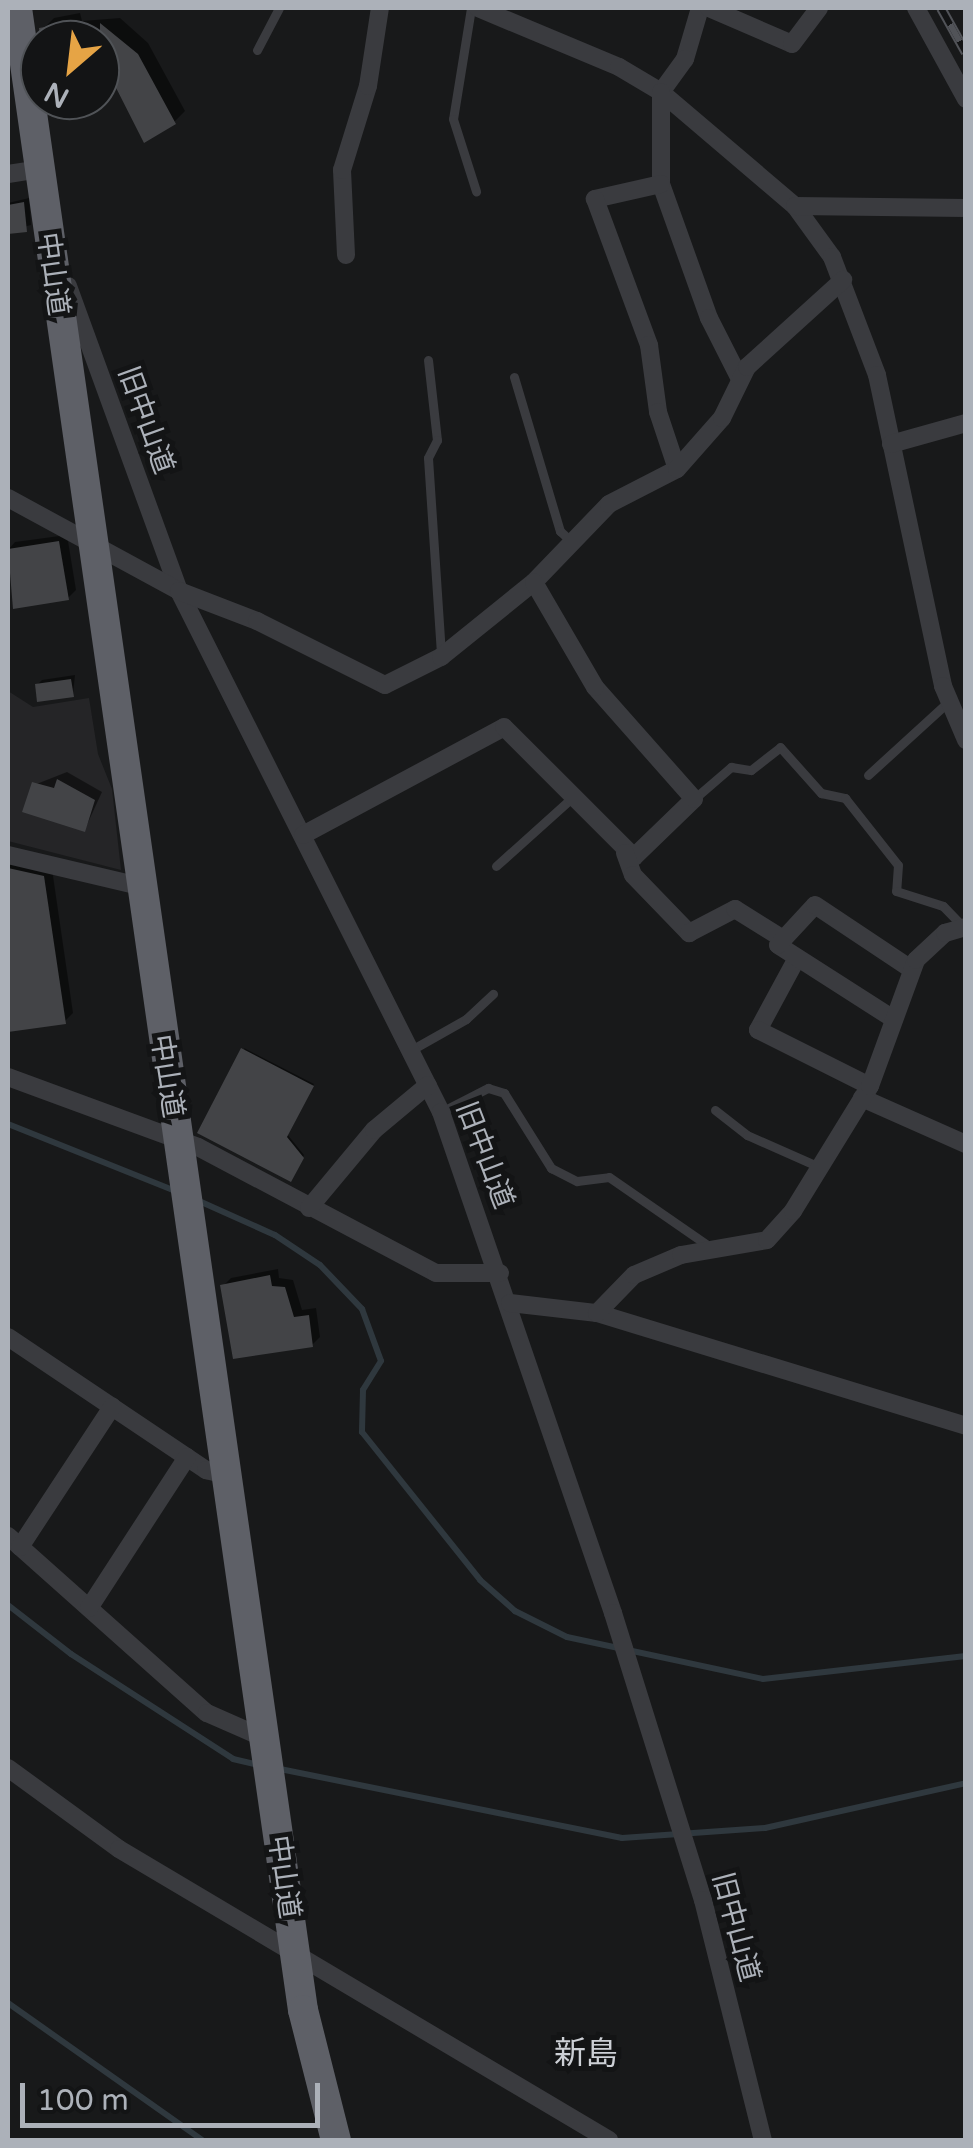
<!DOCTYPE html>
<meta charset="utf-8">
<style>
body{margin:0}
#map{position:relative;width:973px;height:2148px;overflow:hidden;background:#18191a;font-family:"Varela Round","Noto Sans JP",sans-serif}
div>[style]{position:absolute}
.built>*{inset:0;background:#252527}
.shadow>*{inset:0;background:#0007}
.stream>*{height:6px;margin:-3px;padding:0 3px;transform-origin:3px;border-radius:3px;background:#2f383e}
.building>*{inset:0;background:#434447}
.service>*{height:9px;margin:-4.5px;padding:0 4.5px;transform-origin:4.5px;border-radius:4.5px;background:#3a3b3f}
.minor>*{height:18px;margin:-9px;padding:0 9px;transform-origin:9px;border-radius:9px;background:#3a3b3f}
.trunk>*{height:30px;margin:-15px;padding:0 15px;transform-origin:15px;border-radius:15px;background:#5e6067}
.rail>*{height:10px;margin-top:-5px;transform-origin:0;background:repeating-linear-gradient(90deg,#131415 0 19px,#515358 0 38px);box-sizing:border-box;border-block:2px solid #515358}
span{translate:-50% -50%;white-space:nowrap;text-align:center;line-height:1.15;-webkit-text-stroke:10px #131415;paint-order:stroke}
.street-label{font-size:28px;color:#acb1b9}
.quarter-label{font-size:32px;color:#cccfd5}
.frame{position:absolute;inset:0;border:10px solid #acb1b9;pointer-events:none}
.north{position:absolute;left:20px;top:20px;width:100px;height:100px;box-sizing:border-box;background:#131415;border:2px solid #505357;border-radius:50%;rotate:208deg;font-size:28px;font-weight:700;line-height:40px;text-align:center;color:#acb1b9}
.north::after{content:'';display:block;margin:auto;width:35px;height:45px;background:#e6a445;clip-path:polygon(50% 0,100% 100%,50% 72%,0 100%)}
.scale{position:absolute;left:20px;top:2083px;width:300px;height:45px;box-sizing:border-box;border:5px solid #acb1b9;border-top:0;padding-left:12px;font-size:30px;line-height:35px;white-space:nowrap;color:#acb1b9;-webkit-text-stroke:8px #131415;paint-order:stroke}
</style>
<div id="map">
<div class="built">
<div style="clip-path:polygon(8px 691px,33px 707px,89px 698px,98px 754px,112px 789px,121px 870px,8px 841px)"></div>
</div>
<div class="shadow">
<div style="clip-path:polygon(80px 13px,82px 21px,120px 18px,148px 43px,185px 111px,174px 122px,108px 68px,100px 68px,100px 40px,44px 40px,43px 29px,54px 18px)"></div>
<div style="clip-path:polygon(29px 198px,31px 225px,8px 231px,8px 203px)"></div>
<div style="clip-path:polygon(67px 535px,76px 590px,68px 598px,16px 606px,8px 550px,15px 542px)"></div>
<div style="clip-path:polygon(75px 675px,73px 694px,37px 685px,42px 680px)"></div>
<div style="clip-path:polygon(67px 772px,102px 792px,85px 829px,34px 785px)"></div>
<div style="clip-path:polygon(8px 862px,52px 869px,73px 1013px,65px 1021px,8px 1029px)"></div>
<div style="clip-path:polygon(244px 1048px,314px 1084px,287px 1134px,304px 1155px,292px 1177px)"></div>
<div style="clip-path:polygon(278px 1269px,279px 1278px,293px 1280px,302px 1310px,316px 1308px,320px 1337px,312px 1345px,223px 1286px,231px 1278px)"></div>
</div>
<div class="stream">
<div style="left:8px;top:1124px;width:183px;rotate:21.8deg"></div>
<div style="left:199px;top:1201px;width:83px;rotate:24.1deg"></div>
<div style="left:275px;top:1235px;width:54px;rotate:33.7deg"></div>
<div style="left:320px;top:1265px;width:61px;rotate:46.3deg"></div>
<div style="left:362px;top:1309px;width:55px;rotate:69.9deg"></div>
<div style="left:381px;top:1361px;width:34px;rotate:122deg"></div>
<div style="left:363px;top:1390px;width:42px;rotate:91.4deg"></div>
<div style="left:362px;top:1432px;width:189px;rotate:51.4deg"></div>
<div style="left:480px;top:1580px;width:47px;rotate:41.5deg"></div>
<div style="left:515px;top:1611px;width:58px;rotate:26.6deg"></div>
<div style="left:567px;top:1637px;width:200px;rotate:12.1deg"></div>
<div style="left:763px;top:1679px;width:204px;rotate:-6.5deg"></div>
<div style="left:8px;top:1605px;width:80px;rotate:37.9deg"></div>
<div style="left:71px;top:1654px;width:193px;rotate:32.9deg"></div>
<div style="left:233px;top:1759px;width:26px;rotate:13deg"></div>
<div style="left:280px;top:1769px;width:349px;rotate:11.4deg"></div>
<div style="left:622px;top:1838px;width:143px;rotate:-4deg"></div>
<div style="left:765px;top:1828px;width:206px;rotate:-12.6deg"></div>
<div style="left:8px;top:2003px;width:237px;rotate:35.2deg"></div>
</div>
<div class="building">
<div style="clip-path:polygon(69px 23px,74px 40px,40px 40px,39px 28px)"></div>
<div style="clip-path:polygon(100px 23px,138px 54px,176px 124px,144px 143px,107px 70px,100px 71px)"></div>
<div style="clip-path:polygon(24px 202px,27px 232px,8px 234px,8px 205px)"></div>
<div style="clip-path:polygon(59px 541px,69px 600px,13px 609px,8px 549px)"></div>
<div style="clip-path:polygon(71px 679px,74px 697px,37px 702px,35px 684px)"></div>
<div style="clip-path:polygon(57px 779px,95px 800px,85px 832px,22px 812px,32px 782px,54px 788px)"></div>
<div style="clip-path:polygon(8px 868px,44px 876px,66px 1024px,8px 1032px)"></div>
<div style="clip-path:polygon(241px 1048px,314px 1086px,287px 1137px,304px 1158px,291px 1182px,197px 1133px)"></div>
<div style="clip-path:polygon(270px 1275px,272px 1286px,285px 1287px,294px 1317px,309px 1315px,313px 1347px,233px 1359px,220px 1285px)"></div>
</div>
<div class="service">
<div style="left:471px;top:8px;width:112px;rotate:99.2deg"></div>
<div style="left:453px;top:119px;width:76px;rotate:72.3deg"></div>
<div style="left:257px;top:50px;width:47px;rotate:-62.4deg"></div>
<div style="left:428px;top:360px;width:81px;rotate:83.6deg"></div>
<div style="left:437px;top:440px;width:20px;rotate:117deg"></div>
<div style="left:428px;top:458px;width:196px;rotate:86.2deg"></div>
<div style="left:514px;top:377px;width:161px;rotate:73.4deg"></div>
<div style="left:560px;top:531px;width:16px;rotate:43deg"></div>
<div style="left:868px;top:775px;width:110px;rotate:-42.4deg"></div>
<div style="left:695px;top:798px;width:48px;rotate:-40.7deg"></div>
<div style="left:731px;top:767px;width:20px;rotate:9deg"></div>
<div style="left:751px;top:770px;width:37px;rotate:-38deg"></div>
<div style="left:780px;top:747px;width:62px;rotate:48.3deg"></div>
<div style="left:821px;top:793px;width:25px;rotate:12deg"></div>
<div style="left:845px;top:798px;width:85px;rotate:51.7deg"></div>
<div style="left:898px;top:865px;width:26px;rotate:94deg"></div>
<div style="left:896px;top:891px;width:49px;rotate:17.7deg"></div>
<div style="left:943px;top:906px;width:28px;rotate:46deg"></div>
<div style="left:496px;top:866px;width:103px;rotate:-41.9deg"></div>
<div style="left:413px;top:1049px;width:61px;rotate:-29.5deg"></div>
<div style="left:466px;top:1019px;width:37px;rotate:-43deg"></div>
<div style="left:715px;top:1110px;width:41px;rotate:38deg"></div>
<div style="left:747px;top:1135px;width:77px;rotate:23.9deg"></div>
<div style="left:441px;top:1112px;width:53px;rotate:-27.1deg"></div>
<div style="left:488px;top:1088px;width:17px;rotate:17deg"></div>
<div style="left:504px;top:1093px;width:89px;rotate:57.9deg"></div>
<div style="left:551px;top:1168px;width:29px;rotate:27deg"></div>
<div style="left:577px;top:1181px;width:32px;rotate:-7deg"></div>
<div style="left:609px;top:1177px;width:123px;rotate:34.7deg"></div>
</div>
<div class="minor">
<div style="left:478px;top:8px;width:153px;rotate:22.7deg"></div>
<div style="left:619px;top:67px;width:49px;rotate:30.8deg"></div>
<div style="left:661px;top:92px;width:176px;rotate:40.4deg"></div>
<div style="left:795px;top:206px;width:63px;rotate:54deg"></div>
<div style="left:832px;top:257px;width:126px;rotate:69.1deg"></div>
<div style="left:877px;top:375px;width:318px;rotate:78deg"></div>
<div style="left:943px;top:686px;width:59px;rotate:66.9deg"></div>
<div style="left:700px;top:8px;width:53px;rotate:106.4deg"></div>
<div style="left:685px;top:59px;width:41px;rotate:126deg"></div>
<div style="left:661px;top:92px;width:92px;rotate:90deg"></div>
<div style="left:661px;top:184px;width:142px;rotate:70.3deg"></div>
<div style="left:709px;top:318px;width:68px;rotate:63.1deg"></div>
<div style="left:709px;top:8px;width:90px;rotate:23.4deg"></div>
<div style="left:792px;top:44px;width:45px;rotate:-53.1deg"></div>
<div style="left:916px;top:8px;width:104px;rotate:61.2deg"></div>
<div style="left:8px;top:174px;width:30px;rotate:-9deg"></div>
<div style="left:661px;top:184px;width:68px;rotate:167.2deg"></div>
<div style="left:595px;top:199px;width:156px;rotate:69.7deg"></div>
<div style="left:649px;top:345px;width:68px;rotate:82.3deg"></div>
<div style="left:658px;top:412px;width:60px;rotate:71.6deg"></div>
<div style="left:795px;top:206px;width:171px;rotate:0.7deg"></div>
<div style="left:346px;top:255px;width:85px;rotate:-92.7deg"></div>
<div style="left:342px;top:170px;width:88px;rotate:-72.8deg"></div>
<div style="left:368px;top:86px;width:79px;rotate:-81.3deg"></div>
<div style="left:68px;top:286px;width:325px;rotate:70deg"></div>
<div style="left:179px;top:591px;width:583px;rotate:63.3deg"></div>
<div style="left:441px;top:1112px;width:530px;rotate:71.05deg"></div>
<div style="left:613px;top:1613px;width:301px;rotate:72.6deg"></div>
<div style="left:703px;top:1900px;width:247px;rotate:76deg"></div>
<div style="left:891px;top:444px;width:78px;rotate:-15.6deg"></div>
<div style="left:8px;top:498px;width:195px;rotate:28.5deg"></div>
<div style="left:179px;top:591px;width:84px;rotate:21deg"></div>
<div style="left:257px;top:621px;width:143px;rotate:26.6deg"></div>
<div style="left:385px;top:685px;width:63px;rotate:-26.6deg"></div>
<div style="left:441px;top:657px;width:119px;rotate:-38.9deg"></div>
<div style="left:534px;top:582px;width:108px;rotate:-46.1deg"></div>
<div style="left:609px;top:504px;width:76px;rotate:-27.2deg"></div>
<div style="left:677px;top:469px;width:68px;rotate:-48.6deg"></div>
<div style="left:722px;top:418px;width:57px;rotate:-63.9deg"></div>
<div style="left:747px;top:367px;width:130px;rotate:-42.2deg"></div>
<div style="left:303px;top:835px;width:228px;rotate:-28.2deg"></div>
<div style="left:504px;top:727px;width:184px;rotate:45deg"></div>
<div style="left:634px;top:857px;width:83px;rotate:-44deg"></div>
<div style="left:694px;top:799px;width:149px;rotate:-131.5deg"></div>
<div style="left:595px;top:687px;width:121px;rotate:-120.2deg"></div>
<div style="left:625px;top:853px;width:23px;rotate:70deg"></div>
<div style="left:633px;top:875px;width:81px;rotate:46deg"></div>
<div style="left:689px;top:933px;width:52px;rotate:-27.6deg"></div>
<div style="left:735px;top:909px;width:57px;rotate:32deg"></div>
<div style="left:8px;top:855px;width:135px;rotate:13.3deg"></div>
<div style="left:797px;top:958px;width:82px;rotate:118.4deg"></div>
<div style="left:758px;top:1030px;width:125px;rotate:26.6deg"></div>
<div style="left:892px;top:1018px;width:135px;rotate:-147.4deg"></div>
<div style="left:778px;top:945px;width:54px;rotate:-47.2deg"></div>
<div style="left:815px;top:905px;width:115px;rotate:33.7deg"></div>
<div style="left:8px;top:1077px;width:202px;rotate:20.2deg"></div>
<div style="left:198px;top:1147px;width:269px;rotate:27.9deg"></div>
<div style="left:436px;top:1273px;width:64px"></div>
<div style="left:862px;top:1098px;width:114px;rotate:23.9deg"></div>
<div style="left:309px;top:1208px;width:102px;rotate:-50.2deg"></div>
<div style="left:374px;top:1130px;width:70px;rotate:-39.8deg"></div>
<div style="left:510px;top:1303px;width:88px;rotate:6.6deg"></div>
<div style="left:597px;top:1313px;width:386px;rotate:17deg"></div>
<div style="left:597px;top:1313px;width:53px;rotate:-45.8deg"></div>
<div style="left:634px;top:1275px;width:51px;rotate:-23.1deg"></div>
<div style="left:681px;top:1255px;width:87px;rotate:-9.9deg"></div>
<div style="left:767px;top:1240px;width:39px;rotate:-48deg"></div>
<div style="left:793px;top:1211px;width:147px;rotate:-58.4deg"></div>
<div style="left:870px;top:1086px;width:134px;rotate:-69.9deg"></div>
<div style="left:916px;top:960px;width:40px;rotate:-43deg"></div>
<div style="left:945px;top:933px;width:22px;rotate:-16deg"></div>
<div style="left:8px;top:1337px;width:239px;rotate:33.9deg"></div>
<div style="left:206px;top:1470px;width:21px;rotate:14deg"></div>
<div style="left:8px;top:1536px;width:266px;rotate:41.7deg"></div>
<div style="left:207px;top:1713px;width:62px;rotate:23.7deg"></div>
<div style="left:20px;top:1547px;width:168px;rotate:-56.7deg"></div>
<div style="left:89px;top:1608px;width:180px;rotate:-57deg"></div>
<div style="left:8px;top:1768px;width:137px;rotate:36.1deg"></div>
<div style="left:119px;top:1849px;width:570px;rotate:30.71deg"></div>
</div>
<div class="trunk">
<div style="left:17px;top:8px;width:2022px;rotate:81.87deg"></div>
<div style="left:303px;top:2010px;width:134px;rotate:75.8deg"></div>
</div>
<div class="rail">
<div style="left:941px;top:8px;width:51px;rotate:60.9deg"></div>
</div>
<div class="street-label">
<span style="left:53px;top:274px;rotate:82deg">中山道</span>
<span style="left:146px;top:420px;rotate:70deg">旧中山道</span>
<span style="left:167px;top:1076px;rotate:81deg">中山道</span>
<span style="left:485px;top:1155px;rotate:69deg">旧中山道</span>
<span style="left:284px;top:1877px;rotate:82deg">中山道</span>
<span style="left:736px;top:1927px;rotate:75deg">旧中山道</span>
</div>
<div class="quarter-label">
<span style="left:586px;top:2054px">新島</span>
</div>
<div class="frame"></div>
<div class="north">N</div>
<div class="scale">100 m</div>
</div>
